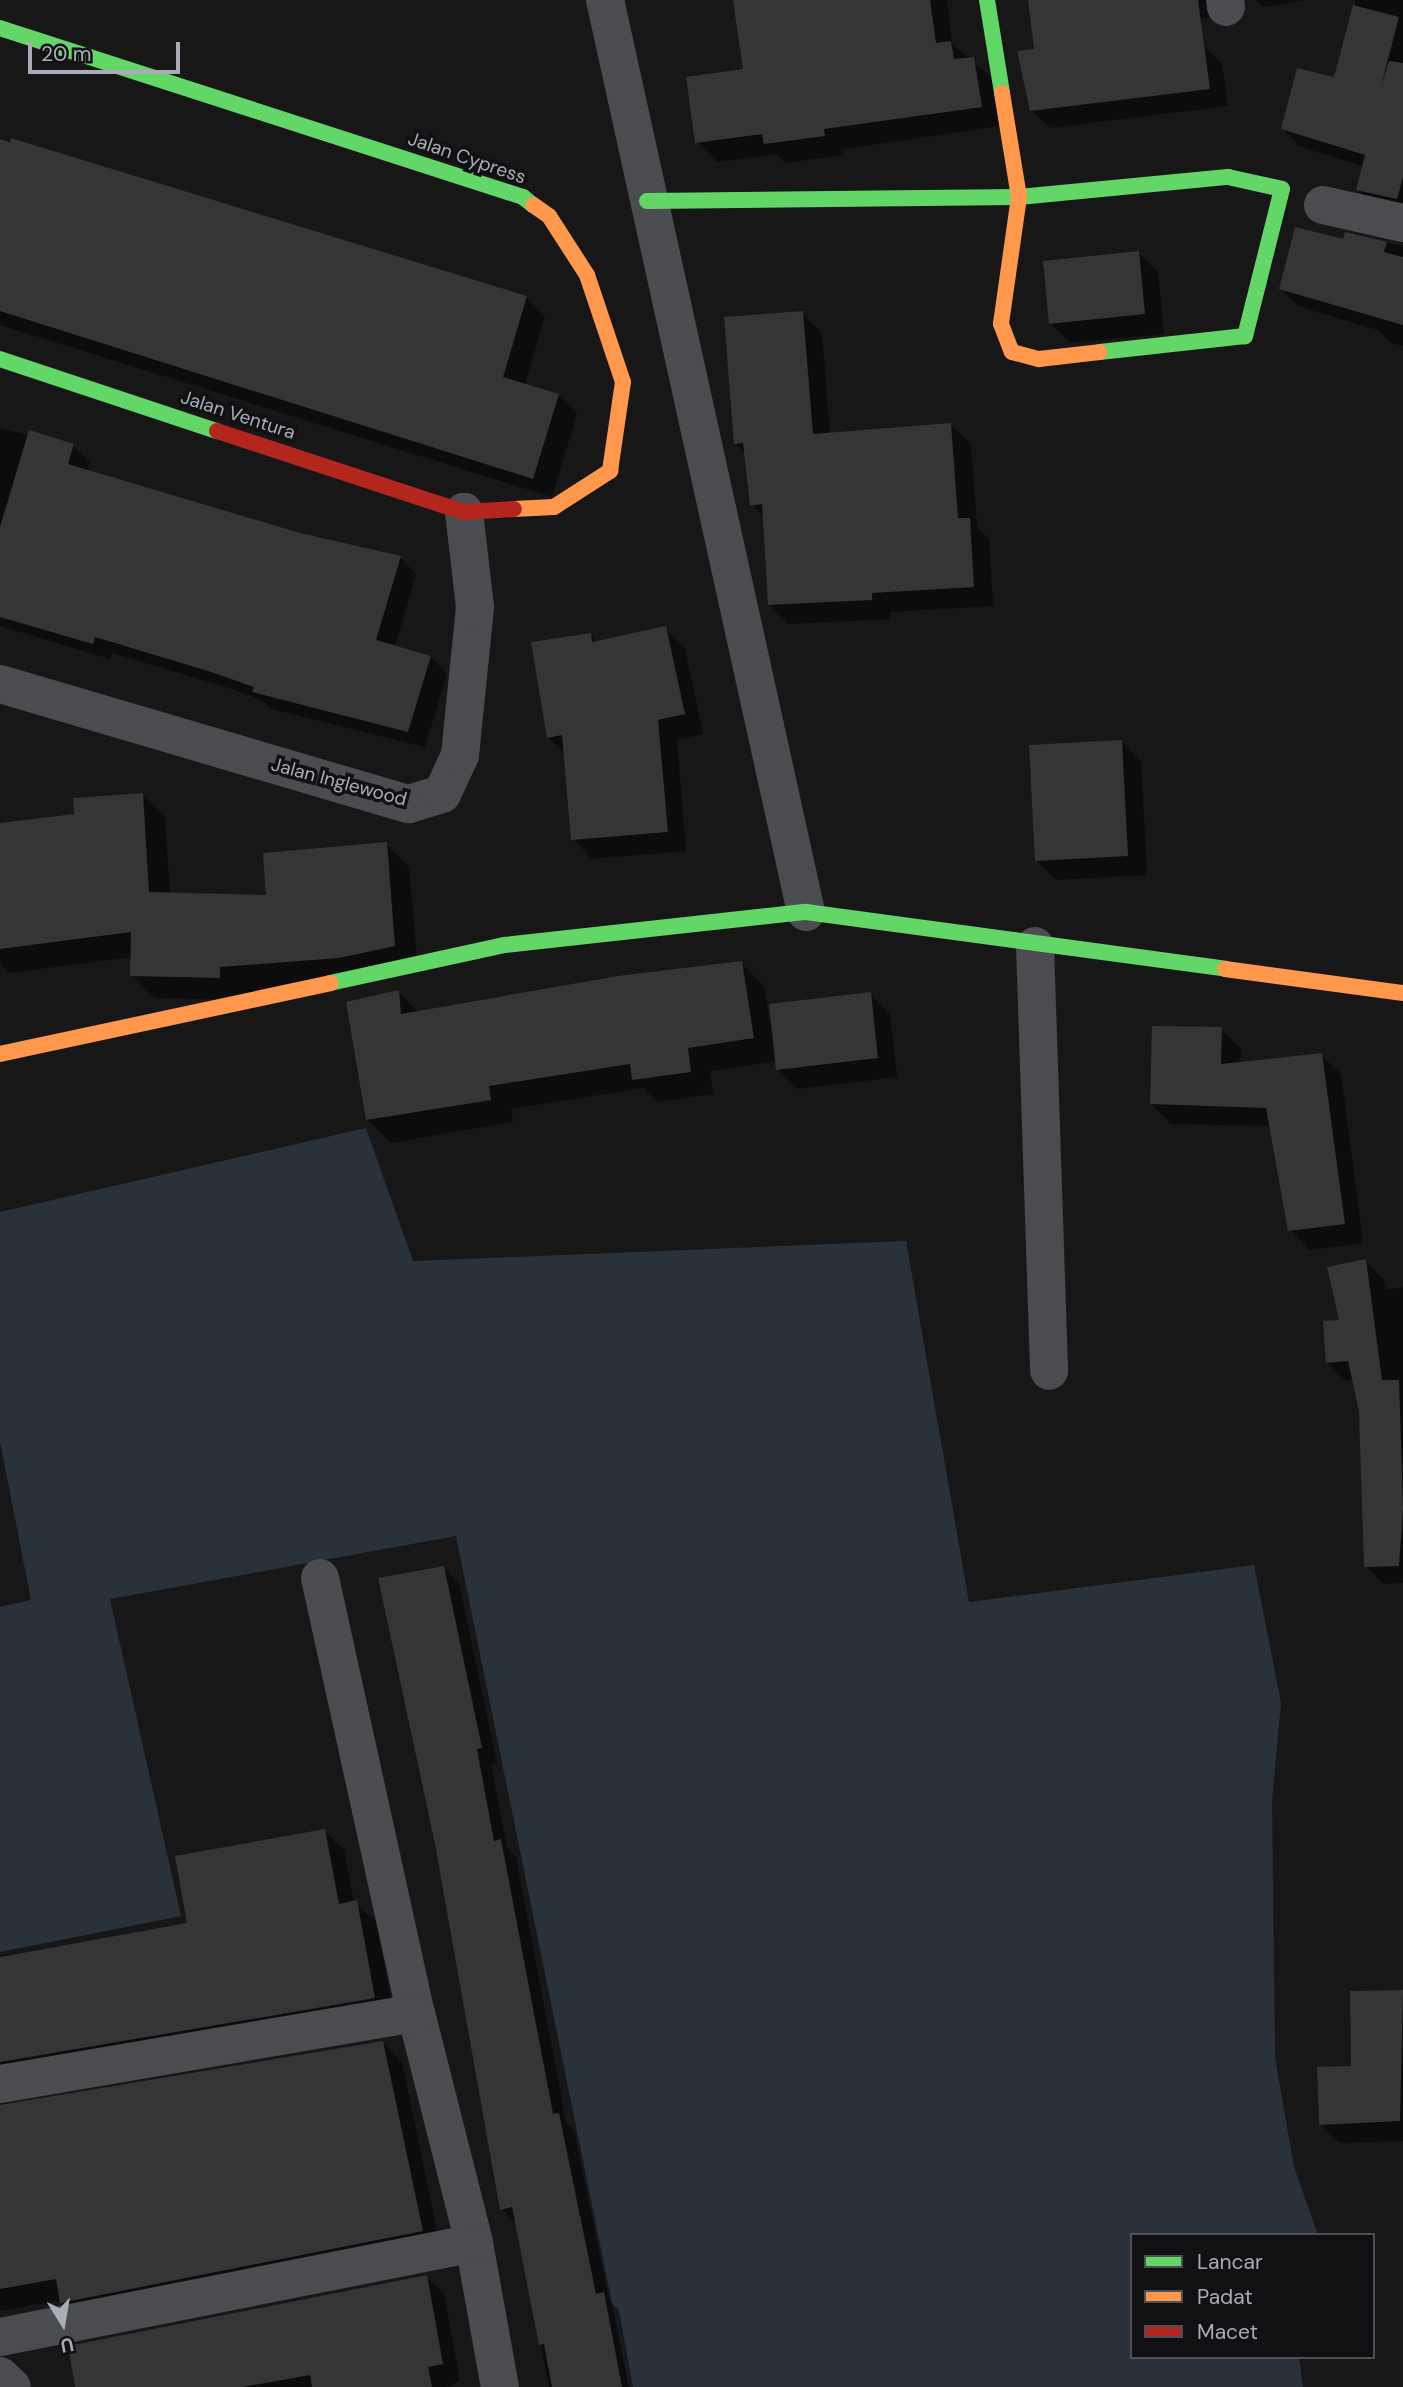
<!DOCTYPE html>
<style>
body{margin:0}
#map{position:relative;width:1403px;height:2387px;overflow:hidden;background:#171717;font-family:"DM Sans",sans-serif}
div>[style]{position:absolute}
.water>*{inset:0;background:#2a3239}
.shadow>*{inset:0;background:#0007}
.building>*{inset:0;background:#353536}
.street>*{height:38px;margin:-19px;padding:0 19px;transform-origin:19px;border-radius:19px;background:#4b4c50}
.fast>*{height:16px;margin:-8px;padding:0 8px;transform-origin:8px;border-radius:8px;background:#63d668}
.slow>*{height:16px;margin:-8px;padding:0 8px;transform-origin:8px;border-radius:8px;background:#ff974d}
.jam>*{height:16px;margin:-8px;padding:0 8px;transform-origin:8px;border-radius:8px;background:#b3261e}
span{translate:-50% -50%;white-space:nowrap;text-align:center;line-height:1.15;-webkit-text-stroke:7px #111113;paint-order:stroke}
.street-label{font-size:19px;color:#a8adb8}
.legend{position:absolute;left:1130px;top:2233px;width:245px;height:126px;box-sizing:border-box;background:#111113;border:2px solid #4d4f55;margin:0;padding:9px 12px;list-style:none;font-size:21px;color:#a8adb8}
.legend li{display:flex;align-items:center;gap:14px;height:35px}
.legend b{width:35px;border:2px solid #4d4f55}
.north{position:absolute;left:28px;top:2289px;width:70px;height:70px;-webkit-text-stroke:5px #111113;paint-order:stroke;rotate:169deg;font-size:19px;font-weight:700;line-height:28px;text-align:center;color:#a8adb8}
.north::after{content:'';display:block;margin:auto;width:24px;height:32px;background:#a8adb8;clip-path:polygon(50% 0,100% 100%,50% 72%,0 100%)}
.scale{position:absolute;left:28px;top:42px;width:152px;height:32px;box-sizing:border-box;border:4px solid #a8adb8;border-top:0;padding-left:9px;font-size:21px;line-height:24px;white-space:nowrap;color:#a8adb8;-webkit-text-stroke:5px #111113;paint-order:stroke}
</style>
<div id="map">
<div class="water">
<div style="clip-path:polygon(366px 1128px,413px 1261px,906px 1241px,969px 1602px,1254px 1565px,1281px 1703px,1272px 1801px,1275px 2057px,1294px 2167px,1318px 2235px,1132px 2235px,1132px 2357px,1299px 2357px,1303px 2387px,629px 2387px,456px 1536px,110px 1599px,181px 1916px,0 1952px,0 1607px,31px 1600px,0 1442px,0 1212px)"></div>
</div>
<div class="shadow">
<div style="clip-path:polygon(735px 0,947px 0,952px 44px,993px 78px,1001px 126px,843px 149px,844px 155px,785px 163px,776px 154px,717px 162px,697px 142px,745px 71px)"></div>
<div style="clip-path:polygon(1031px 0,1232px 0,1222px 15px,1141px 29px,1203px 45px,1222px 64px,1228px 106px,1050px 128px,1031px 110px,1036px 50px)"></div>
<div style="clip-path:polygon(1256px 0,1304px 0,1264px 7px)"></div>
<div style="clip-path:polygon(1356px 0,1403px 0,1403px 215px,1376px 208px,1357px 189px,1363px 166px,1301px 147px,1283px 129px,1335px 79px)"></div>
<div style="clip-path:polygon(0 138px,526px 297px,545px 316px,525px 385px,558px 395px,577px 414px,552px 497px,0 325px)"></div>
<div style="clip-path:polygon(1346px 234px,1403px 246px,1403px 346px,1390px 343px,1378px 330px,1300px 307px,1281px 289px,1344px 242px)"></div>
<div style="clip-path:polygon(1138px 253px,1158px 272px,1164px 334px,1070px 343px,1050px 323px)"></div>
<div style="clip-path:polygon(802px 313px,822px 333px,830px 435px,951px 425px,971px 444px,977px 527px,989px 539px,993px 606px,891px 612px,891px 619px,789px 624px,769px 604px,765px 518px,752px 505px,746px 454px,735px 443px)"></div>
<div style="clip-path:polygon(0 428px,73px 446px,90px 462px,87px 471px,299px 535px,400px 557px,416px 574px,395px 647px,431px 657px,447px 674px,425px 747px,271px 709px,262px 700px,226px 687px,112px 653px,110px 659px,0 626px)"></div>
<div style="clip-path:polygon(665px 628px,685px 648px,703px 734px,677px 740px,686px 851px,592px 859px,573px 839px,565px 754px,548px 737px,590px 634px,598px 643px)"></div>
<div style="clip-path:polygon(1121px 742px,1141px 761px,1147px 875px,1056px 880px,1037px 860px)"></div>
<div style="clip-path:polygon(142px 795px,165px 818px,170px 894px,268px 897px,386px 844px,409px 867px,418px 969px,242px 1000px,155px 998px,132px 975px,132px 957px,9px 973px,0 963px,0 825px,76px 815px)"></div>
<div style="clip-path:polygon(741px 963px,764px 986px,770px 1024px,870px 994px,890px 1014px,897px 1077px,798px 1089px,778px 1069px,777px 1061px,710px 1071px,713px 1094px,657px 1102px,643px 1088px,511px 1109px,513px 1122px,391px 1143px,368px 1120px,399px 992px,419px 1013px)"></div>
<div style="clip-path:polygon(1221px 1029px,1241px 1049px,1240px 1064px,1321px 1055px,1341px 1074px,1363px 1243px,1310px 1250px,1290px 1230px,1271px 1126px,1171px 1124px,1151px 1104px)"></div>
<div style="clip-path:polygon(1366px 1261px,1383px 1279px,1386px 1290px,1403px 1287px,1403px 1583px,1383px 1584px,1366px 1566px,1361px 1379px,1345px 1380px,1327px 1362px)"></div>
<div style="clip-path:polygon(444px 1568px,459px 1583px,497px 1763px,491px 1764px,507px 1848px,516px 1857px,566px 2122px,574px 2130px,609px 2300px,619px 2310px,633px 2387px,549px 2387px,517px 2224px,502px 2209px)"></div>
<div style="clip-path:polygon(325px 1831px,344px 1850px,354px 1903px,376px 1921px,394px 2016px,0 2094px,0 1956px,189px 1925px)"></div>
<div style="clip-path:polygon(1403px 1990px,1403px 2141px,1340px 2143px,1321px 2124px,1352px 2067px,1351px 1993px)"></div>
<div style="clip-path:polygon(383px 2043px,402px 2062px,441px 2250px,81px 2321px,61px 2300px,0 2311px,0 2107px)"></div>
<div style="clip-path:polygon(426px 2277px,444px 2294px,460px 2381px,446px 2387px,77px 2387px)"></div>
</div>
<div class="building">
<div style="clip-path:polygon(733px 0,930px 0,936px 43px,951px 41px,954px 59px,974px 57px,982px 107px,824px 129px,825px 136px,764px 144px,762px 134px,695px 143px,686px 77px,743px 69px)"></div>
<div style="clip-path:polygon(1028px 0,1198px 0,1210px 89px,1030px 111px,1017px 51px,1034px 49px)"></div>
<div style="clip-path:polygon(1353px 5px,1399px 17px,1381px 86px,1389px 61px,1403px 63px,1403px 177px,1397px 199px,1356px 190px,1365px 155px,1281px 129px,1297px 68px,1334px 77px)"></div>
<div style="clip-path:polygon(11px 138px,527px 296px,503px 377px,559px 394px,533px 479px,0 311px,0 139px,10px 142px)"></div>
<div style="clip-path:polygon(1295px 227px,1343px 239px,1345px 232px,1387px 242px,1384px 252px,1403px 257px,1403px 325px,1279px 289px)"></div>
<div style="clip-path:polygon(1139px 251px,1145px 314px,1049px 324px,1043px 261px)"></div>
<div style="clip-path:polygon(803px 311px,813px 434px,951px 423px,958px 518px,970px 518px,974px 587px,872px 593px,872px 600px,768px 605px,762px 504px,750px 506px,743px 443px,734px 444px,724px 317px)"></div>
<div style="clip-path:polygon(29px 430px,74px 444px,68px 464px,300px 533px,401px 556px,376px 640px,431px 656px,408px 732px,252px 692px,254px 687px,208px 671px,95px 637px,93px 644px,0 617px,0 527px)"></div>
<div style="clip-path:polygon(666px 626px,685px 714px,658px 720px,668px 832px,571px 840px,562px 735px,547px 738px,531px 642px,591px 633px,592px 642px)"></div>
<div style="clip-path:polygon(1122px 740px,1128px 856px,1035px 861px,1029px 745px)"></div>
<div style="clip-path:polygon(143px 793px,149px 892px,266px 895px,263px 853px,387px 842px,395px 946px,339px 958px,220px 967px,220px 978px,130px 976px,131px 932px,0 949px,0 823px,74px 814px,73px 798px)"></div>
<div style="clip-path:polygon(742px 961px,754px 1038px,688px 1048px,691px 1072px,632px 1080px,630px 1064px,489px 1086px,491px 1100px,366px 1120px,346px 1002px,399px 990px,401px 1014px,618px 976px)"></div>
<div style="clip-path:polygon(871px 992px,878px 1058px,776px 1070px,769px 1004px)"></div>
<div style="clip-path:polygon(1152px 1026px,1222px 1027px,1221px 1064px,1322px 1053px,1345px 1224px,1288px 1231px,1266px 1108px,1150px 1104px)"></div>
<div style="clip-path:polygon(1366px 1259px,1382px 1380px,1399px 1380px,1403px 1509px,1399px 1566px,1364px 1567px,1359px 1411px,1348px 1361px,1326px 1363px,1323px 1321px,1339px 1320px,1327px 1267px)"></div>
<div style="clip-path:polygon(444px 1566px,482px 1748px,477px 1749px,494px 1841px,501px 1839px,553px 2114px,559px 2113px,596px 2294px,604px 2292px,622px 2387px,552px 2387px,544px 2344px,539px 2345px,512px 2207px,500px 2210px,435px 1844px,378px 1578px)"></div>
<div style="clip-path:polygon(325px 1829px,339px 1904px,357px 1900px,375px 1998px,0 2062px,0 1957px,187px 1923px,175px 1856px)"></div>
<div style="clip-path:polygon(1403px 1990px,1400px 2121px,1319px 2125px,1317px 2067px,1351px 2066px,1350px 1991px)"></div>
<div style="clip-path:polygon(383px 2041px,423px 2231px,60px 2303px,56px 2279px,0 2289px,0 2105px)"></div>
<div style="clip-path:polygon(427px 2275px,443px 2364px,428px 2367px,432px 2387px,312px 2387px,310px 2375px,242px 2387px,75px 2387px,68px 2346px)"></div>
</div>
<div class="street">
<div style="left:605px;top:0;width:934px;rotate:77.57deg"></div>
<div style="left:1225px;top:0;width:7px;rotate:82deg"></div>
<div style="left:1323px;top:205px;width:82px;rotate:12.7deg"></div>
<div style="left:0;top:684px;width:426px;rotate:16.4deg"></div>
<div style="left:409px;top:804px;width:34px;rotate:-17deg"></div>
<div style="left:442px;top:794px;width:43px;rotate:-65.2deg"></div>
<div style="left:460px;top:755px;width:149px;rotate:-84.2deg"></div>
<div style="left:475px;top:607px;width:96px;rotate:-96.6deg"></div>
<div style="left:1035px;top:946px;width:425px;rotate:88.1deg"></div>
<div style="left:320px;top:1578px;width:445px;rotate:77.6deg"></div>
<div style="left:416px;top:2013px;width:237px;rotate:75.8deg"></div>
<div style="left:474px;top:2243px;width:146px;rotate:79.8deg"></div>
<div style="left:0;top:2084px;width:422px;rotate:-9.7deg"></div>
<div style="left:0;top:2337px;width:483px;rotate:-11.2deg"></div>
<div style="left:0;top:2376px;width:16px;rotate:43deg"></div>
</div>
<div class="fast">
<div style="left:987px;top:0;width:94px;rotate:80.8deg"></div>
<div style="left:0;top:28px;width:550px;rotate:17.91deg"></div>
<div style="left:523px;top:197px;width:13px;rotate:39deg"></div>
<div style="left:647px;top:201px;width:372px;rotate:-0.6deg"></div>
<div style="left:1019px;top:197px;width:210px;rotate:-5.5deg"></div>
<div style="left:1228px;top:177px;width:55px;rotate:12.5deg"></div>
<div style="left:1282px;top:189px;width:152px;rotate:104.1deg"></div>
<div style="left:1245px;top:336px;width:146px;rotate:173.7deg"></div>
<div style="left:0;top:359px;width:229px;rotate:18.4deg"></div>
<div style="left:330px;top:983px;width:179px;rotate:-12.3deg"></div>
<div style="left:505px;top:945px;width:303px;rotate:-6.3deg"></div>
<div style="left:806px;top:912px;width:423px;rotate:7.7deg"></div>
</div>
<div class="slow">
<div style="left:1002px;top:93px;width:105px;rotate:80.7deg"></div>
<div style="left:1019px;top:197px;width:128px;rotate:98.1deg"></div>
<div style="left:1001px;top:324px;width:30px;rotate:69deg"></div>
<div style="left:1012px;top:352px;width:28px;rotate:15deg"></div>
<div style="left:1039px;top:359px;width:61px;rotate:-6.5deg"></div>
<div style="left:514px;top:509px;width:40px;rotate:-2.9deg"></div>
<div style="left:554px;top:507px;width:67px;rotate:-32.7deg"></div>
<div style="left:610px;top:471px;width:90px;rotate:-81.7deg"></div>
<div style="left:623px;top:382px;width:113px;rotate:-108.6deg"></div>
<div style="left:587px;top:275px;width:70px;rotate:-122.8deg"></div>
<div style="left:549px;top:216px;width:19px;rotate:-145deg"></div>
<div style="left:1225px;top:969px;width:180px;rotate:7.7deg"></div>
<div style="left:0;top:1054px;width:338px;rotate:-12.1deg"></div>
</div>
<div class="jam">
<div style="left:217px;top:431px;width:260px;rotate:18.2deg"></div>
<div style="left:464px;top:512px;width:50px;rotate:-3.4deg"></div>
</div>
<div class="street-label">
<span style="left:467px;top:158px;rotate:19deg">Jalan Cypress</span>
<span style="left:238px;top:415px;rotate:18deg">Jalan Ventura</span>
<span style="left:339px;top:782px;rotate:15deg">Jalan Inglewood</span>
</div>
<ul class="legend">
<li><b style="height:9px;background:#63d668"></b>Lancar</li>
<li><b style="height:9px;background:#ff974d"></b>Padat</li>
<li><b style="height:9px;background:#b3261e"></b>Macet</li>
</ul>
<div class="north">U</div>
<div class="scale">20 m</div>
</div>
